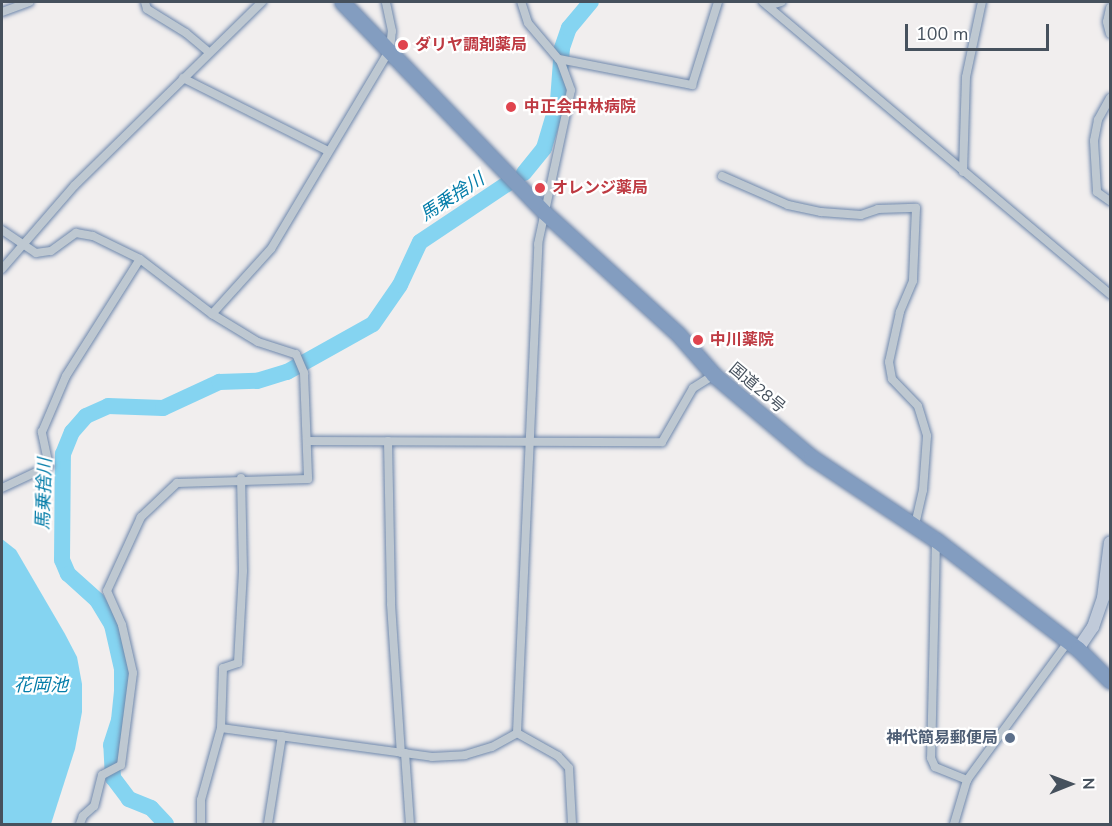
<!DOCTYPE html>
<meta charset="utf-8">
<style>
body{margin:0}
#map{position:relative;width:1112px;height:826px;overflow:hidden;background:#f1eeee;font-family:"Nunito Sans","Noto Sans JP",sans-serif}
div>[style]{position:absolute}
.water>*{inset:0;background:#85d4f1}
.river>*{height:16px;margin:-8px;padding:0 8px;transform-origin:8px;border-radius:8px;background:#85d4f1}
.roads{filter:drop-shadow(0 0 2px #6f88ac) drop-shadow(0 0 2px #6f88ac)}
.street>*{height:8px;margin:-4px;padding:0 4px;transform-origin:4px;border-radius:4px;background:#bec8d1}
.secondary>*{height:12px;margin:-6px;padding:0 6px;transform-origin:6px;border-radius:6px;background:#c0cad9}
.highway>*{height:15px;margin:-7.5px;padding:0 7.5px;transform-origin:7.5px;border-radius:7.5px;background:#839dc0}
.dots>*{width:16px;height:16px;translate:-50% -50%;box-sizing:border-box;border:3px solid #fff;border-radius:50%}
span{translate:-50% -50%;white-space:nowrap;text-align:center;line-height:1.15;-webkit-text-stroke:4.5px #fff;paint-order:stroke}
.health-label{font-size:16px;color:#be3a42;font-weight:700}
.left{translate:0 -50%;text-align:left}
.street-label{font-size:16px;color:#46515d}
.service-label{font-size:16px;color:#4e5e75;font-weight:700}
.right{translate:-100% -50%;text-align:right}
.water-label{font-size:18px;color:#057da9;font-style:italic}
.frame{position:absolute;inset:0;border:3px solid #46515d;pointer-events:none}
.north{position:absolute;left:1040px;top:754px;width:60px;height:60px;-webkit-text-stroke:4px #fff;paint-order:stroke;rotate:89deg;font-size:16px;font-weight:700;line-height:24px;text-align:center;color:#46515d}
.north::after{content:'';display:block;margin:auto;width:21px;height:27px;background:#46515d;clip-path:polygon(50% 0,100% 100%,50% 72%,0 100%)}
.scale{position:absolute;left:905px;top:24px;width:144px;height:27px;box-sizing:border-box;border:3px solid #46515d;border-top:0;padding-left:8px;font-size:18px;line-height:21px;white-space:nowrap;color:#46515d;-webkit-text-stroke:4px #fff;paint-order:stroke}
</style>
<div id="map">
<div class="water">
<div style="clip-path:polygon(2px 539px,16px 550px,65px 634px,77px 657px,82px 684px,82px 712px,75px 749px,51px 824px,2px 824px)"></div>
</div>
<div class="river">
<div style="left:524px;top:173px;width:32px;rotate:-51deg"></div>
<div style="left:544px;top:148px;width:49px;rotate:-73.4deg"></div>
<div style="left:558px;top:101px;width:53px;rotate:-85.7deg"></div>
<div style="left:562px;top:48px;width:21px;rotate:-71deg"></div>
<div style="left:569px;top:28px;width:34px;rotate:-50deg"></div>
<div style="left:166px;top:824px;width:22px;rotate:-133deg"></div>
<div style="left:151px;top:808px;width:24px;rotate:-158deg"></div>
<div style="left:129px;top:799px;width:26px;rotate:-127deg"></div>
<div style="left:113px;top:778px;width:33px;rotate:-93deg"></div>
<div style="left:111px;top:745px;width:26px;rotate:-72deg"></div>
<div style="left:119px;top:720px;width:29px;rotate:-84deg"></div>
<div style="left:122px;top:691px;width:22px;rotate:-90deg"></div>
<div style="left:122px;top:669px;width:45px;rotate:-102.8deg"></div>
<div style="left:112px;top:625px;width:29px;rotate:-121deg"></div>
<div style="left:97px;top:600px;width:39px;rotate:-138deg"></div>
<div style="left:68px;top:574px;width:15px;rotate:-113deg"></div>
<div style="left:62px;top:560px;width:106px;rotate:-89.5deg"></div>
<div style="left:63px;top:454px;width:24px;rotate:-68deg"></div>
<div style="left:72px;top:432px;width:21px;rotate:-49deg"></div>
<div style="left:86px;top:416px;width:24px;rotate:-24deg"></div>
<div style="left:108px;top:406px;width:55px;rotate:2.1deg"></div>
<div style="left:163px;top:408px;width:62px;rotate:-24.9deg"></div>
<div style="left:219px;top:382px;width:38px;rotate:-2deg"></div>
<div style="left:257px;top:381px;width:31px;rotate:-17deg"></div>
<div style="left:287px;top:372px;width:98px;rotate:-29.2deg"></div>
<div style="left:373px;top:324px;width:47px;rotate:-55.3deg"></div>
<div style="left:400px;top:285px;width:47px;rotate:-65.1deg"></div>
<div style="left:420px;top:242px;width:105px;rotate:-33.7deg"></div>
</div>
<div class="roads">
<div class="street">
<div style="left:145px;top:2px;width:7px;rotate:74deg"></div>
<div style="left:147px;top:9px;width:46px;rotate:31.6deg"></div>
<div style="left:186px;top:33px;width:30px;rotate:40deg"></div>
<div style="left:763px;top:2px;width:454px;rotate:40.1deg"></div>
<div style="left:768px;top:6px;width:14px;rotate:-17deg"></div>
<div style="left:1110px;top:8px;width:14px;rotate:102deg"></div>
<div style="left:1107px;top:22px;width:12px;rotate:76deg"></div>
<div style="left:2px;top:12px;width:29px;rotate:-20deg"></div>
<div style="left:559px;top:59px;width:136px;rotate:11.1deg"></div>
<div style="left:692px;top:85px;width:87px;rotate:-72.6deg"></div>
<div style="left:183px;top:78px;width:162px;rotate:26.7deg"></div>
<div style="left:1110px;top:98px;width:25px;rotate:119deg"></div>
<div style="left:1098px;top:120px;width:21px;rotate:101deg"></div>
<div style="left:1094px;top:141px;width:51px;rotate:86.6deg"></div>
<div style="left:1097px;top:192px;width:16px;rotate:35deg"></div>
<div style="left:963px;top:172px;width:95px;rotate:-88.2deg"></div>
<div style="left:966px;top:77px;width:77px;rotate:-78deg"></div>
<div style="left:722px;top:176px;width:72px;rotate:23.7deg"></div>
<div style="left:788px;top:205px;width:34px;rotate:12deg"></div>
<div style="left:821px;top:212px;width:40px;rotate:4.3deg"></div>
<div style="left:861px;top:215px;width:18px;rotate:-19deg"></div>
<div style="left:878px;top:209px;width:38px;rotate:-2deg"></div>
<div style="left:916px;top:208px;width:73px;rotate:92.4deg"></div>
<div style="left:913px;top:281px;width:34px;rotate:113deg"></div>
<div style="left:900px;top:312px;width:51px;rotate:102.4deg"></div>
<div style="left:889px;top:362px;width:17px;rotate:80deg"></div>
<div style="left:892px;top:379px;width:37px;rotate:46deg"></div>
<div style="left:918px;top:406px;width:31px;rotate:73deg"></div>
<div style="left:927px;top:436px;width:54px;rotate:94.2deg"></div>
<div style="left:923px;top:490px;width:37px;rotate:103deg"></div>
<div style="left:2px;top:230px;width:41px;rotate:34.1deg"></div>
<div style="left:36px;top:253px;width:15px;rotate:-8deg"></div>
<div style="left:51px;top:251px;width:31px;rotate:-36deg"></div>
<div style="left:76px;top:233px;width:17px;rotate:10deg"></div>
<div style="left:93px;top:236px;width:52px;rotate:26.1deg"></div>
<div style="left:140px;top:259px;width:91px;rotate:37.4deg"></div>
<div style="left:212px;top:314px;width:54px;rotate:31.3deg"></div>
<div style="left:258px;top:342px;width:40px;rotate:18deg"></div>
<div style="left:296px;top:354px;width:21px;rotate:67deg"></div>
<div style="left:304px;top:373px;width:106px;rotate:87.8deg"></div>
<div style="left:308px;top:479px;width:131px;rotate:178.3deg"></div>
<div style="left:177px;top:483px;width:50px;rotate:136.6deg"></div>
<div style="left:141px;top:517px;width:81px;rotate:114.7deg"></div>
<div style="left:107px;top:591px;width:37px;rotate:66deg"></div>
<div style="left:122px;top:625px;width:49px;rotate:77.1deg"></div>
<div style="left:133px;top:673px;width:93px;rotate:97.4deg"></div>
<div style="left:121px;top:765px;width:21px;rotate:152deg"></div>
<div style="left:102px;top:775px;width:32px;rotate:104deg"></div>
<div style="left:94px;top:806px;width:15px;rotate:138deg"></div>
<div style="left:83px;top:816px;width:9px;rotate:111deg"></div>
<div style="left:2px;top:269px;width:111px;rotate:-49deg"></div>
<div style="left:75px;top:185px;width:262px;rotate:-44.4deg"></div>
<div style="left:212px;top:314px;width:88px;rotate:-47.8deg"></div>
<div style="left:271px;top:249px;width:233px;rotate:-59.2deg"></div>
<div style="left:390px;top:49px;width:18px;rotate:-84deg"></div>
<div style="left:392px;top:31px;width:30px;rotate:-102deg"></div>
<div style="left:307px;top:441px;width:355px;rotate:0.2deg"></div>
<div style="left:662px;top:442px;width:62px;rotate:-60.1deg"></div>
<div style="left:693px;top:388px;width:25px;rotate:-32deg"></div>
<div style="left:388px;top:441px;width:163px;rotate:88.9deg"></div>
<div style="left:391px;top:604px;width:149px;rotate:86.2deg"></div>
<div style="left:2px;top:488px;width:52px;rotate:-25.1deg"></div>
<div style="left:49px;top:466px;width:35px;rotate:-102deg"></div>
<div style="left:42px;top:432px;width:61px;rotate:-66.8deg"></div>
<div style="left:66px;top:376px;width:138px;rotate:-57.7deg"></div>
<div style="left:936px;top:540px;width:218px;rotate:91.3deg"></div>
<div style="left:931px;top:758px;width:10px;rotate:66deg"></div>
<div style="left:935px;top:767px;width:35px;rotate:22deg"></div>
<div style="left:221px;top:728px;width:213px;rotate:7.8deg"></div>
<div style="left:432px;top:757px;width:33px;rotate:-3deg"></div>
<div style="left:465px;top:755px;width:28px;rotate:-17deg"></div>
<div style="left:492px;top:747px;width:29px;rotate:-29deg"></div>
<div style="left:517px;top:733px;width:489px;rotate:-87.5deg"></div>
<div style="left:538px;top:244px;width:157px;rotate:-77.9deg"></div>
<div style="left:571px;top:90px;width:30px;rotate:-110deg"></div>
<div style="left:561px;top:62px;width:51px;rotate:-130.2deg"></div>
<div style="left:528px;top:23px;width:22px;rotate:-108deg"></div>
<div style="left:517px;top:733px;width:47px;rotate:29.3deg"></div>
<div style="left:558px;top:756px;width:16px;rotate:47deg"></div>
<div style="left:569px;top:768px;width:56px;rotate:86.9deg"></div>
<div style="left:405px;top:753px;width:71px;rotate:86deg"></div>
<div style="left:201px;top:824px;width:24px;rotate:-90deg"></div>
<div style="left:201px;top:800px;width:75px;rotate:-74.5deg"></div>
<div style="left:221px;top:728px;width:60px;rotate:-88.1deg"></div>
<div style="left:223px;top:668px;width:16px;rotate:-18deg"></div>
<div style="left:238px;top:663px;width:92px;rotate:-86.9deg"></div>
<div style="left:243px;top:571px;width:93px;rotate:-91.2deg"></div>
<div style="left:268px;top:824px;width:89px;rotate:-81deg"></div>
<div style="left:954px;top:824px;width:46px;rotate:-73.5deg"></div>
<div style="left:967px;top:780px;width:171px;rotate:-53.8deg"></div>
</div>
<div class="secondary">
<div style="left:1078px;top:649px;width:27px;rotate:-56deg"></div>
<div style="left:1093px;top:627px;width:31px;rotate:-71deg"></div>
<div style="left:1103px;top:598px;width:56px;rotate:-82.9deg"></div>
</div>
<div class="highway">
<div style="left:342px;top:2px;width:293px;rotate:46.1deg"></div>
<div style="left:545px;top:213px;width:180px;rotate:42.3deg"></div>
<div style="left:678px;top:334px;width:55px;rotate:48.7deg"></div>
<div style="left:714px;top:375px;width:127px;rotate:40.2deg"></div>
<div style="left:811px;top:457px;width:150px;rotate:33.6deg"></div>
<div style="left:936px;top:540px;width:179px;rotate:37.5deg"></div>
<div style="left:1078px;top:649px;width:45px;rotate:45deg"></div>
</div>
</div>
<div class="dots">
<div style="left:403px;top:45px;background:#e0444e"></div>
<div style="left:511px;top:107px;background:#e0444e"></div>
<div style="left:540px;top:188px;background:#e0444e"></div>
<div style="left:698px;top:340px;background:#e0444e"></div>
<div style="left:1010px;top:738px;background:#5c6f8a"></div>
</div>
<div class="health-label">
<span class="left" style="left:415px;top:45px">ダリヤ調剤薬局</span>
<span class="left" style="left:524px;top:107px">中正会中林病院</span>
<span class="left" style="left:552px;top:188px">オレンジ薬局</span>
<span class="left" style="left:710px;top:340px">中川薬院</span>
</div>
<div class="street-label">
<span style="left:757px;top:388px;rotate:40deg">国道28号</span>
</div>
<div class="service-label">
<span class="right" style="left:998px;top:738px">神代簡易郵便局</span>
</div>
<div class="water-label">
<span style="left:452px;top:197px;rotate:-33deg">馬乗捨川</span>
<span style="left:44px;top:494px;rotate:-88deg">馬乗捨川</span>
<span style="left:41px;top:685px">花岡池</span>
</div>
<div class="frame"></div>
<div class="north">N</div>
<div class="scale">100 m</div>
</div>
